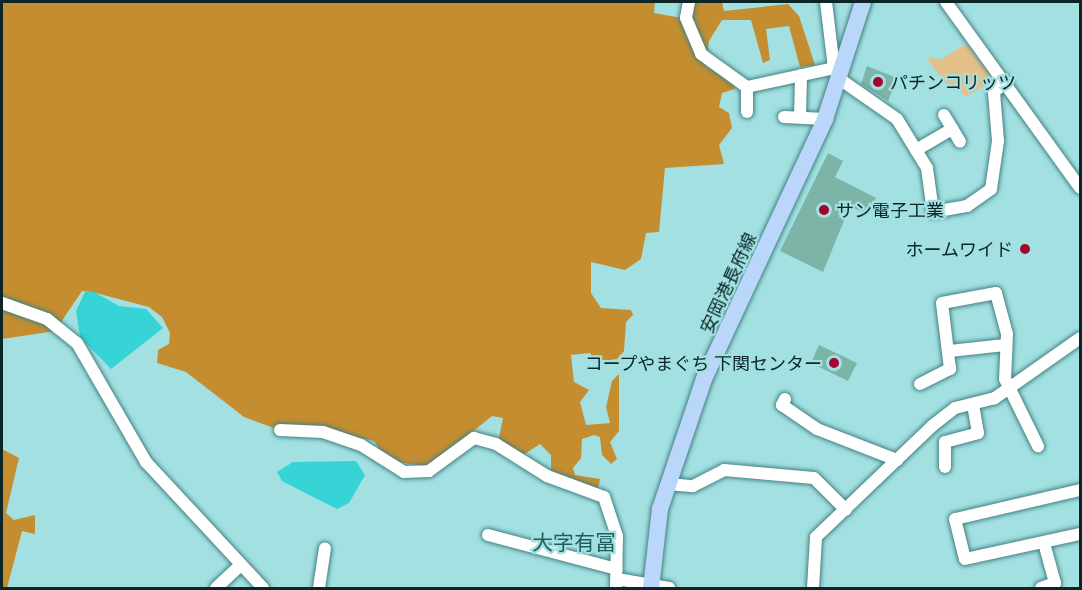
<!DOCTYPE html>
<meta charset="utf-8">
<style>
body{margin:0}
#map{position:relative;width:1082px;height:590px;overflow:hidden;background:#a2e0e1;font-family:"Noto Sans","Noto Sans JP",sans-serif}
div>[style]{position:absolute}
.green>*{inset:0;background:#e5bf88}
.forest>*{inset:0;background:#c48d30}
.water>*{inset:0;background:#36d4d7}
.building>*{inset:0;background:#7cb5a7}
.roads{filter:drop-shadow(0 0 2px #448182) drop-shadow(0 0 2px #448182)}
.minor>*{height:12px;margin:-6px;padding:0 6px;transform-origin:6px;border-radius:6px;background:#fff}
.major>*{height:16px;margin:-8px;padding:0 8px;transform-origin:8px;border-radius:8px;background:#bbd6fb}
.dots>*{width:16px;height:16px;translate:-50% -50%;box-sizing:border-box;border:3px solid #a2e0e1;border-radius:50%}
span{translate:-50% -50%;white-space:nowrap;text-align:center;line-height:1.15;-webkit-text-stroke:4.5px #a2e0e1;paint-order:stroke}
.poi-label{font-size:18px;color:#0c2627}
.left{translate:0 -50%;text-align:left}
.right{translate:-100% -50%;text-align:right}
.street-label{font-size:18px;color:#0c2627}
.quarter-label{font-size:21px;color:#1e5e5f}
.frame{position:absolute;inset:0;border:3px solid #0c2627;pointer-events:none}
</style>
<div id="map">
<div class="green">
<div style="clip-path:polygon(966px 44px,994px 81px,966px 96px,942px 80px,927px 58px,942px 59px)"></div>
</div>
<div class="forest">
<div style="clip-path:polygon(2px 2px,655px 2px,654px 13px,682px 18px,691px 2px,722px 2px,724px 11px,788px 4px,799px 16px,815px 65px,800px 67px,789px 26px,766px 29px,770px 60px,763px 63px,751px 20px,722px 20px,709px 41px,706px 67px,733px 81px,735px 89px,722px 93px,719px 107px,729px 113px,732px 128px,719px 145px,724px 164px,665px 168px,659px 232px,646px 233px,641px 259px,625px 270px,591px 262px,591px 293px,601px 308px,631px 310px,633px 315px,626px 322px,624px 351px,617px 359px,596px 362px,590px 353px,571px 355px,574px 382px,589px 390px,580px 402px,586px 425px,610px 423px,606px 407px,612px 381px,619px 374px,619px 431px,610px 442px,617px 459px,611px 464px,602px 455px,600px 437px,594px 435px,582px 439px,581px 458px,573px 468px,575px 475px,600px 479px,598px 490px,551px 472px,551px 455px,540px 444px,523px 455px,498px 442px,503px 418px,492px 416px,429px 467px,387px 460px,374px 441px,309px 426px,274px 428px,244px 417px,186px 372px,157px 363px,158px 350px,169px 344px,170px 333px,162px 317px,149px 307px,92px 292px,82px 291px,55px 331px,2px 339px)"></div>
<div style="clip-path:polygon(2px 449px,19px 458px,6px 513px,14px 520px,35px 515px,35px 534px,22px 531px,7px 588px,2px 588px)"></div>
</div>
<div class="water">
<div style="clip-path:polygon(85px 292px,94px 292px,119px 306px,146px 309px,163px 328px,111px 369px,80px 337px,76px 311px)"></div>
<div style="clip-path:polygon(356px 461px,365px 475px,349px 503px,337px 509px,282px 481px,277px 472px,293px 462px)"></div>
</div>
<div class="building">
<div style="clip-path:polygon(867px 66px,897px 78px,888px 101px,861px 84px)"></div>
<div style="clip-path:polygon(828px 153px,843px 161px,835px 177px,876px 198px,868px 215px,850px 206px,823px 272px,780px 251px)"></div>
<div style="clip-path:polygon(819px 345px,857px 363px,848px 381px,811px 363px)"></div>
</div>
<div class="roads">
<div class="minor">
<div style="left:689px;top:2px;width:16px;rotate:101deg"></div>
<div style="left:686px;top:18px;width:39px;rotate:67deg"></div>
<div style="left:701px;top:54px;width:57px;rotate:35.7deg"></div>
<div style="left:826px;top:2px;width:66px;rotate:83.1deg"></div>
<div style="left:834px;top:68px;width:14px;rotate:60deg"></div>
<div style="left:841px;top:80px;width:68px;rotate:34.9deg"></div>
<div style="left:897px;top:119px;width:57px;rotate:58.5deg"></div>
<div style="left:927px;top:168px;width:44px;rotate:82.2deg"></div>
<div style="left:933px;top:212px;width:35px;rotate:-10deg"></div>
<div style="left:967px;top:206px;width:29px;rotate:-35deg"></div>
<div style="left:991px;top:189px;width:49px;rotate:-81.7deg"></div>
<div style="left:998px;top:141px;width:49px;rotate:-94.7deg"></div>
<div style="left:994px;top:92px;width:16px;rotate:-40deg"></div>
<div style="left:946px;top:2px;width:229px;rotate:54.2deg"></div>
<div style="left:747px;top:112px;width:25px;rotate:-90deg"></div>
<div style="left:747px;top:87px;width:89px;rotate:-12.3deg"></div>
<div style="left:944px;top:115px;width:31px;rotate:59deg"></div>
<div style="left:784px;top:117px;width:41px;rotate:2.8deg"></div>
<div style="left:800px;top:117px;width:42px;rotate:-88.6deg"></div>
<div style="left:916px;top:150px;width:42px;rotate:-30.3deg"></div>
<div style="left:2px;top:303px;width:48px;rotate:19.6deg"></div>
<div style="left:47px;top:319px;width:38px;rotate:39deg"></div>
<div style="left:77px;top:343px;width:138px;rotate:59.9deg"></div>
<div style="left:146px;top:462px;width:172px;rotate:47.1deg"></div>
<div style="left:950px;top:351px;width:55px;rotate:-6.2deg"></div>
<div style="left:920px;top:384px;width:34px;rotate:-27deg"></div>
<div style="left:950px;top:369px;width:66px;rotate:-96.9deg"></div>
<div style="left:942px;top:303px;width:55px;rotate:-10.5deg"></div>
<div style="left:996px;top:293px;width:42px;rotate:75deg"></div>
<div style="left:1007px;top:334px;width:45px;rotate:92.5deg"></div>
<div style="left:1005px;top:379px;width:75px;rotate:63.8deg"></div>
<div style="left:785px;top:399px;width:7px;rotate:117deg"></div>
<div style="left:782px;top:405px;width:42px;rotate:34.4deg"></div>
<div style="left:817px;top:429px;width:86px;rotate:21.2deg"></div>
<div style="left:280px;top:430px;width:43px;rotate:2.7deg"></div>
<div style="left:323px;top:432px;width:40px;rotate:18.9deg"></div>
<div style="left:361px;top:445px;width:51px;rotate:32.1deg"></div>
<div style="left:404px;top:472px;width:25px;rotate:-2deg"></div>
<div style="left:429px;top:471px;width:56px;rotate:-36.3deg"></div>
<div style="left:474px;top:438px;width:23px;rotate:15deg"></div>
<div style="left:496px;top:444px;width:60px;rotate:32.1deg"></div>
<div style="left:547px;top:476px;width:61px;rotate:20.2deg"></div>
<div style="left:604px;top:497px;width:41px;rotate:71.6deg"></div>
<div style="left:617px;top:536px;width:52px;rotate:91.1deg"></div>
<div style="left:945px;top:467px;width:25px;rotate:-90deg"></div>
<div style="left:945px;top:442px;width:34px;rotate:-15deg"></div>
<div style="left:978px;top:433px;width:29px;rotate:-100deg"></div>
<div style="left:668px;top:484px;width:25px;rotate:5deg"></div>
<div style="left:693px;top:486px;width:35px;rotate:-27deg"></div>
<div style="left:724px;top:470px;width:90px;rotate:5.1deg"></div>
<div style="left:814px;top:478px;width:45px;rotate:45deg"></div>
<div style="left:1080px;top:490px;width:128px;rotate:166.9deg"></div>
<div style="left:955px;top:519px;width:41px;rotate:76deg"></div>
<div style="left:965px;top:559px;width:118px;rotate:-12.3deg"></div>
<div style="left:488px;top:535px;width:133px;rotate:14.8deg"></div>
<div style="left:617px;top:579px;width:53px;rotate:9.8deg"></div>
<div style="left:216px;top:588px;width:33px;rotate:-43deg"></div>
<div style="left:319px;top:588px;width:40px;rotate:-81.5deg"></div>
<div style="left:813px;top:588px;width:51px;rotate:-86.6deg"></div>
<div style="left:816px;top:537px;width:161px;rotate:-43.7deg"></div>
<div style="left:932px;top:426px;width:29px;rotate:-38deg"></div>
<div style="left:955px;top:408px;width:41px;rotate:-14deg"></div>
<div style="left:995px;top:398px;width:104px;rotate:-35.2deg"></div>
<div style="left:1041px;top:588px;width:15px;rotate:-20deg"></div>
<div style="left:1055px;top:583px;width:41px;rotate:-105.4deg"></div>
</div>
<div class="major">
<div style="left:651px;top:588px;width:80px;rotate:-83.5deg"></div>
<div style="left:660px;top:509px;width:137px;rotate:-71.3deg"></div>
<div style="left:704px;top:379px;width:287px;rotate:-65deg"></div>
<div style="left:825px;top:119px;width:123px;rotate:-72deg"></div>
</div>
</div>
<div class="dots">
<div style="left:878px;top:82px;background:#a30531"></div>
<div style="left:824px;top:210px;background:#a30531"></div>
<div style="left:1025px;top:249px;background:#a30531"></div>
<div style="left:834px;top:363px;background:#a30531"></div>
</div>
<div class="poi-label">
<span class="left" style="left:890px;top:82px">パチンコリッツ</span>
<span class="left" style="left:836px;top:210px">サン電子工業</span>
<span class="right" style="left:1013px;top:249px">ホームワイド</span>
<span class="right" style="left:822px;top:363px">コープやまぐち 下関センター</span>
</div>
<div class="street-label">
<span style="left:728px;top:283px;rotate:-65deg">安岡港長府線</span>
</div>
<div class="quarter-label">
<span style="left:574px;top:542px">大字有冨</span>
</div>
<div class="frame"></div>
</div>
